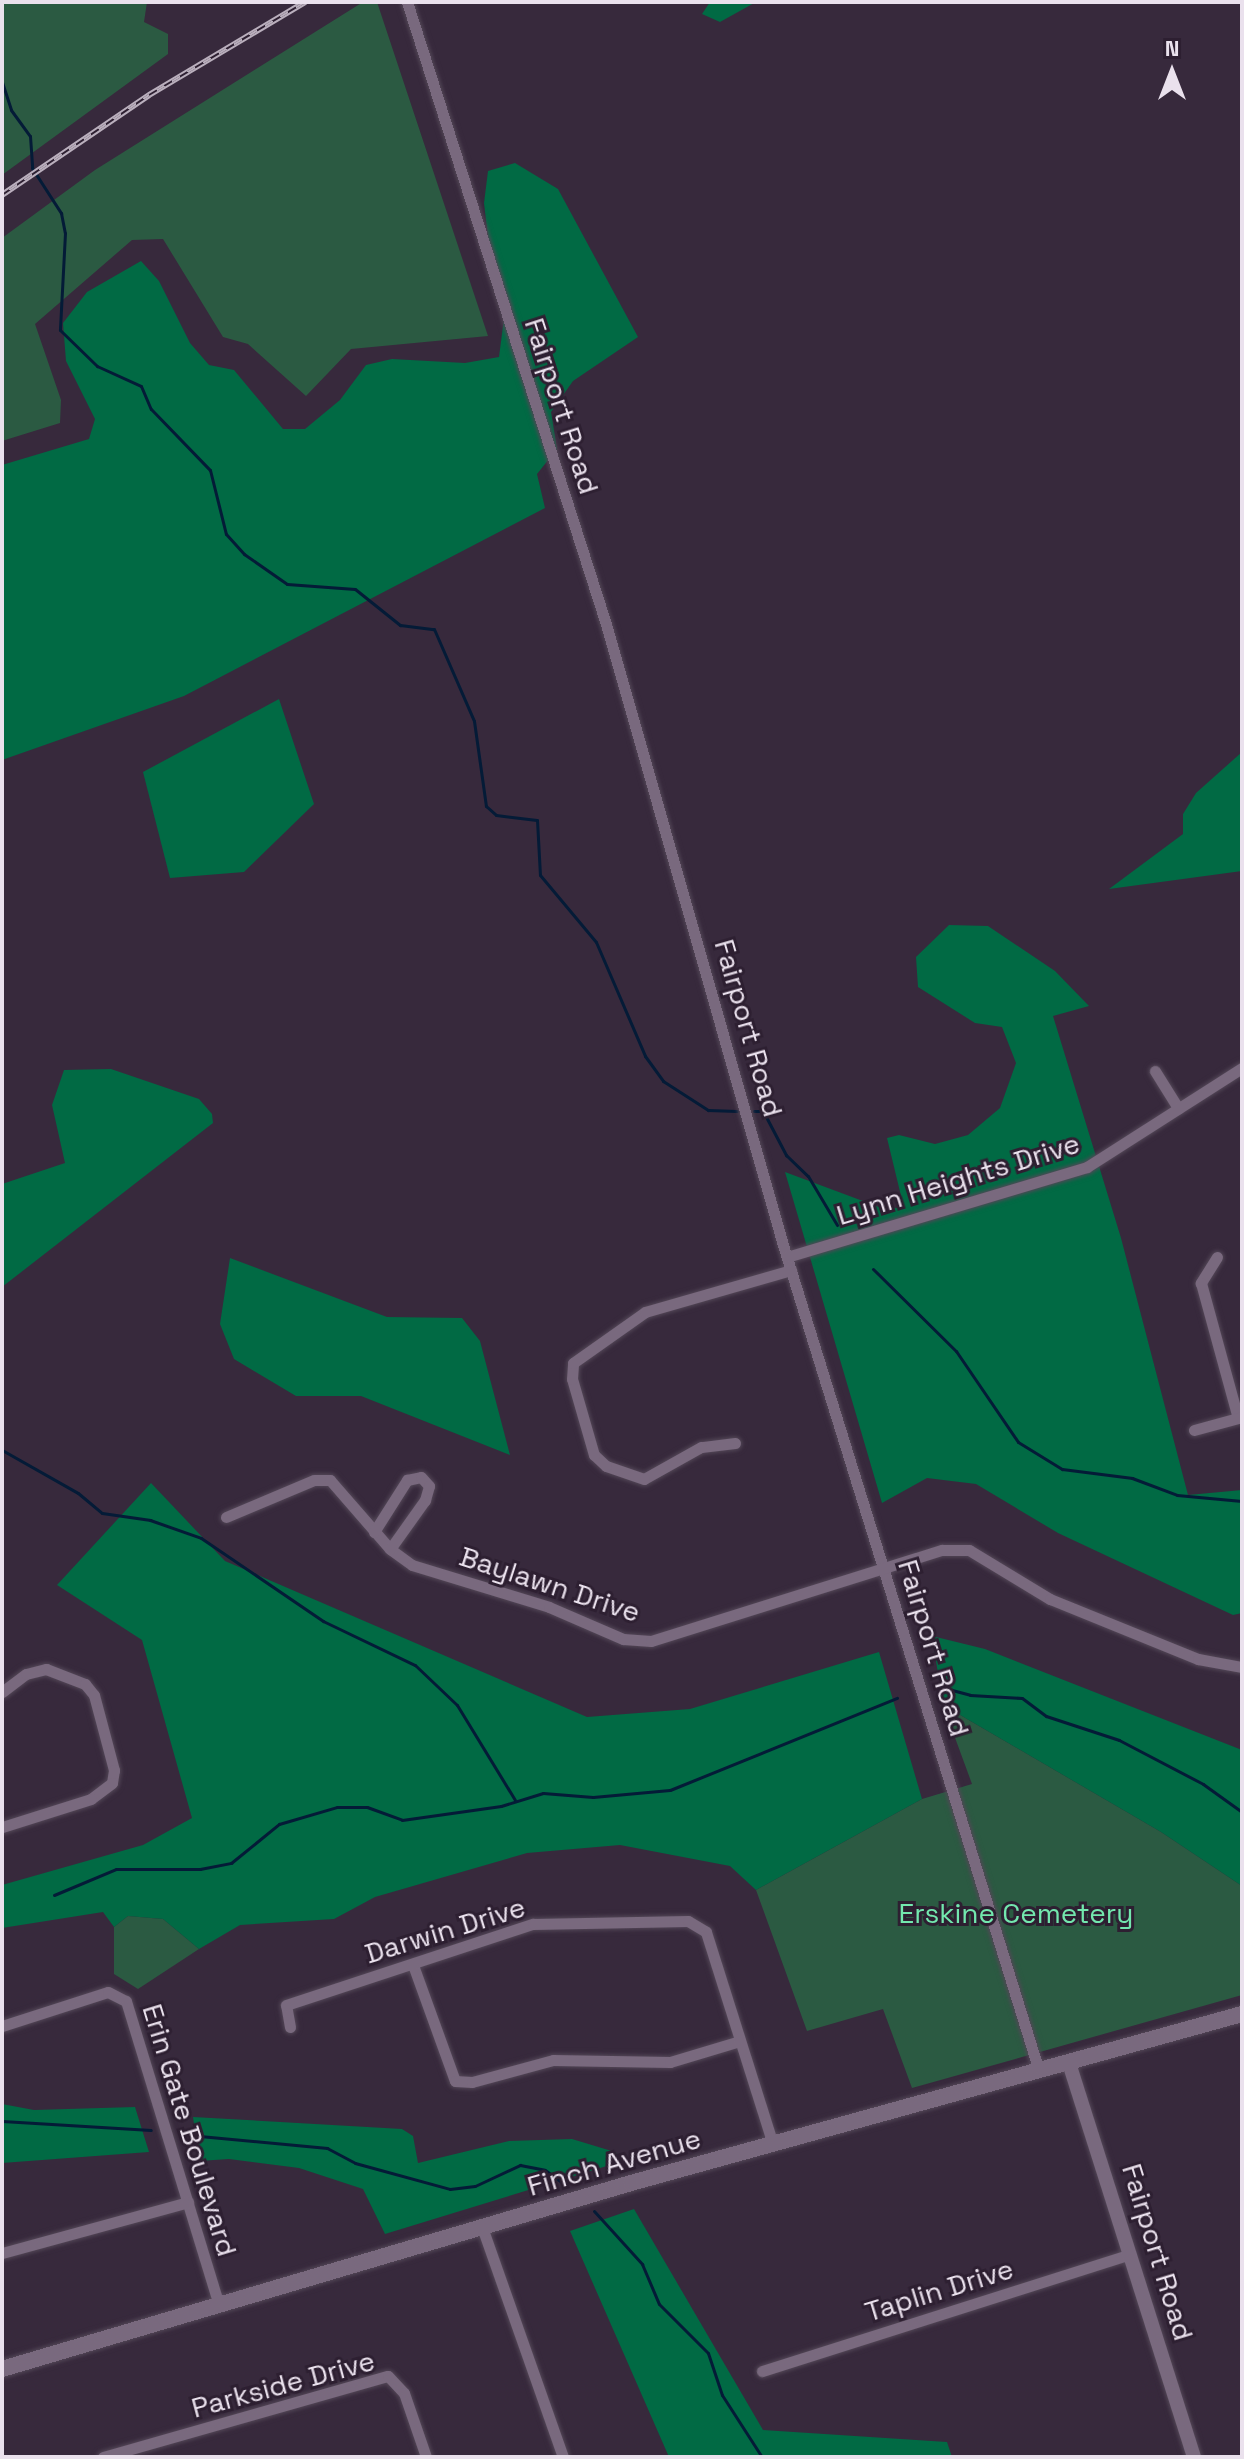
<!DOCTYPE html>
<style>
body{margin:0}
#map{position:relative;width:1244px;height:2459px;overflow:hidden;background:#37293c;font-family:"Space Grotesk",sans-serif}
div>[style]{position:absolute}
.green>*{inset:0;background:#2b5a42}
.forest>*{inset:0;background:#016a44}
.stream>*{height:3px;margin:-1.5px;padding:0 1.5px;transform-origin:1.5px;border-radius:1.5px;background:#041b37}
.roads{filter:drop-shadow(0 0 2px #534757) drop-shadow(0 0 2px #534757)}
.minor>*{height:11px;margin:-5.5px;padding:0 5.5px;transform-origin:5.5px;border-radius:5.5px;background:#79697e}
.tertiary>*{height:14px;margin:-7px;padding:0 7px;transform-origin:7px;border-radius:7px;background:#79697e}
.secondary>*{height:16px;margin:-8px;padding:0 8px;transform-origin:8px;border-radius:8px;background:#79697e}
.rail>*{height:6px;margin-top:-3px;transform-origin:0;background:repeating-linear-gradient(90deg,#2d1f31 0 9px,#baafbd 0 18px);box-sizing:border-box;border-block:2px solid #baafbd}
span{translate:-50% -50%;white-space:nowrap;text-align:center;line-height:1.15;-webkit-text-stroke:6px #2d1f31;paint-order:stroke}
.street-label{font-size:28px;color:#eae1ed}
.park-label{font-size:28px;color:#73e7ae}
.frame{position:absolute;inset:0;border:4px solid #eae1ed;pointer-events:none}
.north{position:absolute;left:1132px;top:32px;width:80px;height:80px;-webkit-text-stroke:6px #2d1f31;paint-order:stroke;rotate:0deg;font-size:22px;font-weight:700;line-height:32px;text-align:center;color:#eae1ed}
.north::after{content:'';display:block;margin:auto;width:28px;height:36px;background:#eae1ed;clip-path:polygon(50% 0,100% 100%,50% 72%,0 100%)}
</style>
<div id="map">
<div class="green">
<div style="clip-path:polygon(2px 2px,147px 2px,144px 22px,168px 34px,168px 54px,2px 175px)"></div>
<div style="clip-path:polygon(363px 2px,377px 2px,488px 336px,351px 349px,306px 396px,248px 344px,223px 337px,163px 239px,132px 240px,35px 324px,61px 400px,60px 423px,2px 441px,2px 238px,95px 170px)"></div>
<div style="clip-path:polygon(943px 1705px,1161px 1832px,1242px 1886px,1242px 1995px,912px 2088px,883px 2009px,807px 2031px,756px 1890px,922px 1799px,972px 1784px)"></div>
<div style="clip-path:polygon(128px 1916px,163px 1919px,199px 1949px,138px 1989px,114px 1974px,114px 1927px)"></div>
</div>
<div class="forest">
<div style="clip-path:polygon(710px 2px,756px 2px,720px 22px,702px 14px)"></div>
<div style="clip-path:polygon(515px 163px,558px 189px,638px 337px,573px 381px,551px 412px,557px 449px,537px 474px,545px 508px,184px 696px,2px 760px,2px 465px,89px 439px,95px 419px,66px 361px,63px 323px,87px 292px,141px 261px,159px 281px,190px 343px,209px 365px,234px 370px,283px 429px,305px 429px,340px 400px,366px 365px,392px 359px,465px 363px,499px 357px,507px 295px,490px 255px,484px 203px,488px 171px)"></div>
<div style="clip-path:polygon(279px 699px,314px 804px,244px 872px,170px 878px,143px 772px)"></div>
<div style="clip-path:polygon(1242px 752px,1242px 871px,1109px 889px,1183px 834px,1183px 814px,1196px 793px)"></div>
<div style="clip-path:polygon(949px 925px,988px 926px,1055px 971px,1089px 1006px,1053px 1016px,1121px 1238px,1188px 1495px,1242px 1490px,1242px 1613px,1233px 1615px,1058px 1533px,976px 1484px,927px 1478px,882px 1503px,785px 1172px,879px 1207px,898px 1208px,902px 1200px,887px 1138px,899px 1135px,935px 1144px,968px 1135px,1000px 1108px,1016px 1063px,1002px 1027px,975px 1023px,918px 987px,916px 957px)"></div>
<div style="clip-path:polygon(111px 1069px,199px 1099px,212px 1114px,213px 1123px,2px 1287px,2px 1184px,65px 1163px,52px 1105px,64px 1070px)"></div>
<div style="clip-path:polygon(230px 1258px,387px 1317px,462px 1318px,480px 1341px,510px 1455px,361px 1396px,296px 1396px,234px 1359px,220px 1324px)"></div>
<div style="clip-path:polygon(151px 1483px,225px 1561px,587px 1717px,690px 1709px,879px 1652px,922px 1799px,756px 1890px,730px 1866px,620px 1845px,527px 1853px,375px 1897px,334px 1919px,240px 1925px,199px 1949px,163px 1919px,128px 1916px,114px 1927px,103px 1912px,2px 1928px,2px 1885px,143px 1845px,192px 1818px,142px 1640px,57px 1585px)"></div>
<div style="clip-path:polygon(932px 1636px,985px 1649px,1242px 1750px,1242px 1886px,1161px 1832px,943px 1705px)"></div>
<div style="clip-path:polygon(2px 2104px,34px 2110px,135px 2107px,149px 2152px,2px 2163px)"></div>
<div style="clip-path:polygon(193px 2117px,402px 2129px,413px 2136px,418px 2163px,509px 2141px,572px 2139px,615px 2152px,623px 2161px,385px 2234px,363px 2189px,299px 2168px,229px 2159px,199px 2161px)"></div>
<div style="clip-path:polygon(634px 2209px,763px 2430px,947px 2442px,952px 2457px,669px 2457px,570px 2231px)"></div>
</div>
<div class="stream">
<div style="left:2px;top:82px;width:29px;rotate:72deg"></div>
<div style="left:11px;top:110px;width:32px;rotate:54deg"></div>
<div style="left:30px;top:136px;width:32px;rotate:86deg"></div>
<div style="left:32px;top:168px;width:54px;rotate:57.2deg"></div>
<div style="left:61px;top:213px;width:20px;rotate:79deg"></div>
<div style="left:65px;top:233px;width:97px;rotate:93deg"></div>
<div style="left:60px;top:330px;width:52px;rotate:44.2deg"></div>
<div style="left:97px;top:366px;width:48px;rotate:24.4deg"></div>
<div style="left:141px;top:386px;width:25px;rotate:67deg"></div>
<div style="left:151px;top:409px;width:85px;rotate:46deg"></div>
<div style="left:210px;top:470px;width:66px;rotate:76deg"></div>
<div style="left:226px;top:534px;width:27px;rotate:48deg"></div>
<div style="left:244px;top:554px;width:52px;rotate:34.9deg"></div>
<div style="left:287px;top:584px;width:68px;rotate:4.2deg"></div>
<div style="left:355px;top:589px;width:58px;rotate:38.7deg"></div>
<div style="left:400px;top:625px;width:34px;rotate:7deg"></div>
<div style="left:434px;top:629px;width:100px;rotate:66.5deg"></div>
<div style="left:474px;top:721px;width:86px;rotate:82deg"></div>
<div style="left:486px;top:806px;width:13px;rotate:42deg"></div>
<div style="left:496px;top:815px;width:41px;rotate:7deg"></div>
<div style="left:537px;top:820px;width:55px;rotate:86.9deg"></div>
<div style="left:540px;top:875px;width:87px;rotate:50.1deg"></div>
<div style="left:596px;top:942px;width:124px;rotate:66.7deg"></div>
<div style="left:645px;top:1056px;width:31px;rotate:54deg"></div>
<div style="left:663px;top:1081px;width:54px;rotate:32.8deg"></div>
<div style="left:708px;top:1110px;width:29px;rotate:2deg"></div>
<div style="left:754px;top:1111px;width:9px"></div>
<div style="left:763px;top:1111px;width:50px;rotate:62.4deg"></div>
<div style="left:786px;top:1155px;width:30px;rotate:44deg"></div>
<div style="left:808px;top:1176px;width:57px;rotate:59.4deg"></div>
<div style="left:873px;top:1269px;width:117px;rotate:44.7deg"></div>
<div style="left:956px;top:1351px;width:110px;rotate:55.7deg"></div>
<div style="left:1018px;top:1442px;width:52px;rotate:31.5deg"></div>
<div style="left:1062px;top:1469px;width:71px;rotate:7.3deg"></div>
<div style="left:1132px;top:1478px;width:48px;rotate:20.7deg"></div>
<div style="left:1177px;top:1495px;width:65px;rotate:5.3deg"></div>
<div style="left:2px;top:1450px;width:87px;rotate:29.5deg"></div>
<div style="left:78px;top:1493px;width:31px;rotate:40deg"></div>
<div style="left:102px;top:1513px;width:49px;rotate:8.3deg"></div>
<div style="left:150px;top:1520px;width:54px;rotate:19.4deg"></div>
<div style="left:201px;top:1538px;width:148px;rotate:34.2deg"></div>
<div style="left:323px;top:1621px;width:102px;rotate:25.6deg"></div>
<div style="left:415px;top:1665px;width:58px;rotate:43.6deg"></div>
<div style="left:457px;top:1705px;width:111px;rotate:58.6deg"></div>
<div style="left:937px;top:1686px;width:34px;rotate:15deg"></div>
<div style="left:970px;top:1695px;width:52px;rotate:3.3deg"></div>
<div style="left:1022px;top:1698px;width:30px;rotate:37deg"></div>
<div style="left:1046px;top:1716px;width:77px;rotate:18.2deg"></div>
<div style="left:1119px;top:1740px;width:95px;rotate:27.6deg"></div>
<div style="left:1203px;top:1784px;width:48px;rotate:35.7deg"></div>
<div style="left:54px;top:1895px;width:67px;rotate:-22.8deg"></div>
<div style="left:116px;top:1869px;width:84px"></div>
<div style="left:200px;top:1869px;width:32px;rotate:-11deg"></div>
<div style="left:231px;top:1863px;width:62px;rotate:-39.1deg"></div>
<div style="left:279px;top:1824px;width:60px;rotate:-16.3deg"></div>
<div style="left:337px;top:1807px;width:30px"></div>
<div style="left:367px;top:1807px;width:37px;rotate:20deg"></div>
<div style="left:402px;top:1820px;width:100px;rotate:-8deg"></div>
<div style="left:501px;top:1806px;width:44px;rotate:-17.2deg"></div>
<div style="left:543px;top:1793px;width:50px;rotate:4.6deg"></div>
<div style="left:593px;top:1797px;width:77px;rotate:-5.2deg"></div>
<div style="left:670px;top:1790px;width:245px;rotate:-22.1deg"></div>
<div style="left:2px;top:2121px;width:149px;rotate:3.5deg"></div>
<div style="left:189px;top:2135px;width:139px;rotate:5.4deg"></div>
<div style="left:327px;top:2148px;width:32px;rotate:28deg"></div>
<div style="left:355px;top:2163px;width:98px;rotate:15.3deg"></div>
<div style="left:450px;top:2189px;width:25px;rotate:-7deg"></div>
<div style="left:475px;top:2186px;width:50px;rotate:-25deg"></div>
<div style="left:520px;top:2165px;width:25px;rotate:11deg"></div>
<div style="left:545px;top:2170px;width:26px;rotate:36deg"></div>
<div style="left:594px;top:2211px;width:72px;rotate:47.8deg"></div>
<div style="left:642px;top:2264px;width:43px;rotate:67deg"></div>
<div style="left:659px;top:2304px;width:69px;rotate:45deg"></div>
<div style="left:708px;top:2353px;width:44px;rotate:71.6deg"></div>
<div style="left:722px;top:2395px;width:74px;rotate:57.2deg"></div>
</div>
<div class="roads">
<div class="minor">
<div style="left:407px;top:2px;width:653px;rotate:72.26deg"></div>
<div style="left:606px;top:624px;width:646px;rotate:74.09deg"></div>
<div style="left:783px;top:1245px;width:862px;rotate:72.78deg"></div>
<div style="left:1155px;top:1071px;width:44px;rotate:58.1deg"></div>
<div style="left:787px;top:1257px;width:313px;rotate:-16.7deg"></div>
<div style="left:1087px;top:1167px;width:184px;rotate:-32.6deg"></div>
<div style="left:1217px;top:1257px;width:31px;rotate:122deg"></div>
<div style="left:1201px;top:1283px;width:140px;rotate:74.7deg"></div>
<div style="left:1194px;top:1430px;width:50px;rotate:-15.2deg"></div>
<div style="left:735px;top:1443px;width:34px;rotate:173deg"></div>
<div style="left:701px;top:1447px;width:65px;rotate:150.7deg"></div>
<div style="left:644px;top:1479px;width:40px;rotate:-161.1deg"></div>
<div style="left:606px;top:1466px;width:16px;rotate:-137deg"></div>
<div style="left:594px;top:1455px;width:79px;rotate:-106.1deg"></div>
<div style="left:572px;top:1379px;width:16px;rotate:-86deg"></div>
<div style="left:573px;top:1363px;width:88px;rotate:-35.3deg"></div>
<div style="left:645px;top:1312px;width:152px;rotate:-16deg"></div>
<div style="left:226px;top:1517px;width:95px;rotate:-22.8deg"></div>
<div style="left:314px;top:1480px;width:16px"></div>
<div style="left:330px;top:1480px;width:91px;rotate:49deg"></div>
<div style="left:390px;top:1549px;width:27px;rotate:36deg"></div>
<div style="left:412px;top:1565px;width:143px;rotate:17deg"></div>
<div style="left:549px;top:1607px;width:81px;rotate:23.4deg"></div>
<div style="left:623px;top:1639px;width:28px;rotate:4deg"></div>
<div style="left:651px;top:1641px;width:305px;rotate:-17.4deg"></div>
<div style="left:942px;top:1550px;width:27px"></div>
<div style="left:969px;top:1550px;width:95px;rotate:31.2deg"></div>
<div style="left:1050px;top:1599px;width:160px;rotate:22.1deg"></div>
<div style="left:1198px;top:1659px;width:45px;rotate:10.3deg"></div>
<div style="left:374px;top:1532px;width:62px;rotate:-57.6deg"></div>
<div style="left:407px;top:1480px;width:14px;rotate:-12deg"></div>
<div style="left:421px;top:1477px;width:12px;rotate:48deg"></div>
<div style="left:429px;top:1486px;width:15px;rotate:106deg"></div>
<div style="left:425px;top:1500px;width:60px;rotate:125.5deg"></div>
<div style="left:2px;top:1692px;width:30px;rotate:-37deg"></div>
<div style="left:26px;top:1674px;width:21px;rotate:-14deg"></div>
<div style="left:46px;top:1669px;width:42px;rotate:21deg"></div>
<div style="left:85px;top:1684px;width:14px;rotate:51deg"></div>
<div style="left:94px;top:1695px;width:78px;rotate:75.1deg"></div>
<div style="left:114px;top:1770px;width:13px;rotate:99deg"></div>
<div style="left:112px;top:1783px;width:26px;rotate:143deg"></div>
<div style="left:91px;top:1799px;width:93px;rotate:162.5deg"></div>
<div style="left:413px;top:1965px;width:123px;rotate:70.1deg"></div>
<div style="left:455px;top:2081px;width:17px;rotate:3deg"></div>
<div style="left:472px;top:2082px;width:84px;rotate:-15.2deg"></div>
<div style="left:553px;top:2060px;width:117px;rotate:1deg"></div>
<div style="left:670px;top:2062px;width:73px;rotate:-16.7deg"></div>
<div style="left:2px;top:2026px;width:111px;rotate:-17.8deg"></div>
<div style="left:108px;top:1992px;width:20px;rotate:27deg"></div>
<div style="left:126px;top:2001px;width:319px;rotate:73deg"></div>
<div style="left:290px;top:2027px;width:22px;rotate:-100deg"></div>
<div style="left:286px;top:2005px;width:260px;rotate:-18.2deg"></div>
<div style="left:533px;top:1924px;width:155px;rotate:-1.1deg"></div>
<div style="left:688px;top:1921px;width:21px;rotate:31deg"></div>
<div style="left:706px;top:1932px;width:223px;rotate:72.5deg"></div>
<div style="left:482px;top:2227px;width:244px;rotate:70.6deg"></div>
<div style="left:2px;top:2253px;width:193px;rotate:-15.3deg"></div>
<div style="left:762px;top:2371px;width:386px;rotate:-17.6deg"></div>
<div style="left:103px;top:2457px;width:296px;rotate:-15.9deg"></div>
<div style="left:388px;top:2376px;width:23px;rotate:47deg"></div>
<div style="left:404px;top:2393px;width:68px;rotate:71deg"></div>
</div>
<div class="tertiary">
<div style="left:1069px;top:2063px;width:413px;rotate:72.4deg"></div>
</div>
<div class="secondary">
<div style="left:2px;top:2369px;width:656px;rotate:-16.47deg"></div>
<div style="left:631px;top:2183px;width:634px;rotate:-15.46deg"></div>
</div>
</div>
<div class="rail">
<div style="left:2px;top:195px;width:178px;rotate:-34.2deg"></div>
<div style="left:149px;top:95px;width:182px;rotate:-30.8deg"></div>
</div>
<div class="street-label">
<span style="left:562px;top:406px;rotate:72deg">Fairport Road</span>
<span style="left:749px;top:1028px;rotate:74deg">Fairport Road</span>
<span style="left:958px;top:1179px;rotate:-17deg">Lynn Heights Drive</span>
<span style="left:550px;top:1584px;rotate:18deg">Baylawn Drive</span>
<span style="left:934px;top:1648px;rotate:73deg">Fairport Road</span>
<span style="left:445px;top:1930px;rotate:-17deg">Darwin Drive</span>
<span style="left:190px;top:2130px;rotate:73deg">Erin Gate Boulevard</span>
<span style="left:614px;top:2162px;rotate:-16deg">Finch Avenue</span>
<span style="left:1158px;top:2252px;rotate:73deg">Fairport Road</span>
<span style="left:939px;top:2290px;rotate:-17deg">Taplin Drive</span>
<span style="left:283px;top:2384px;rotate:-15deg">Parkside Drive</span>
</div>
<div class="park-label">
<span style="left:1016px;top:1913px">Erskine Cemetery</span>
</div>
<div class="frame"></div>
<div class="north">N</div>
</div>
